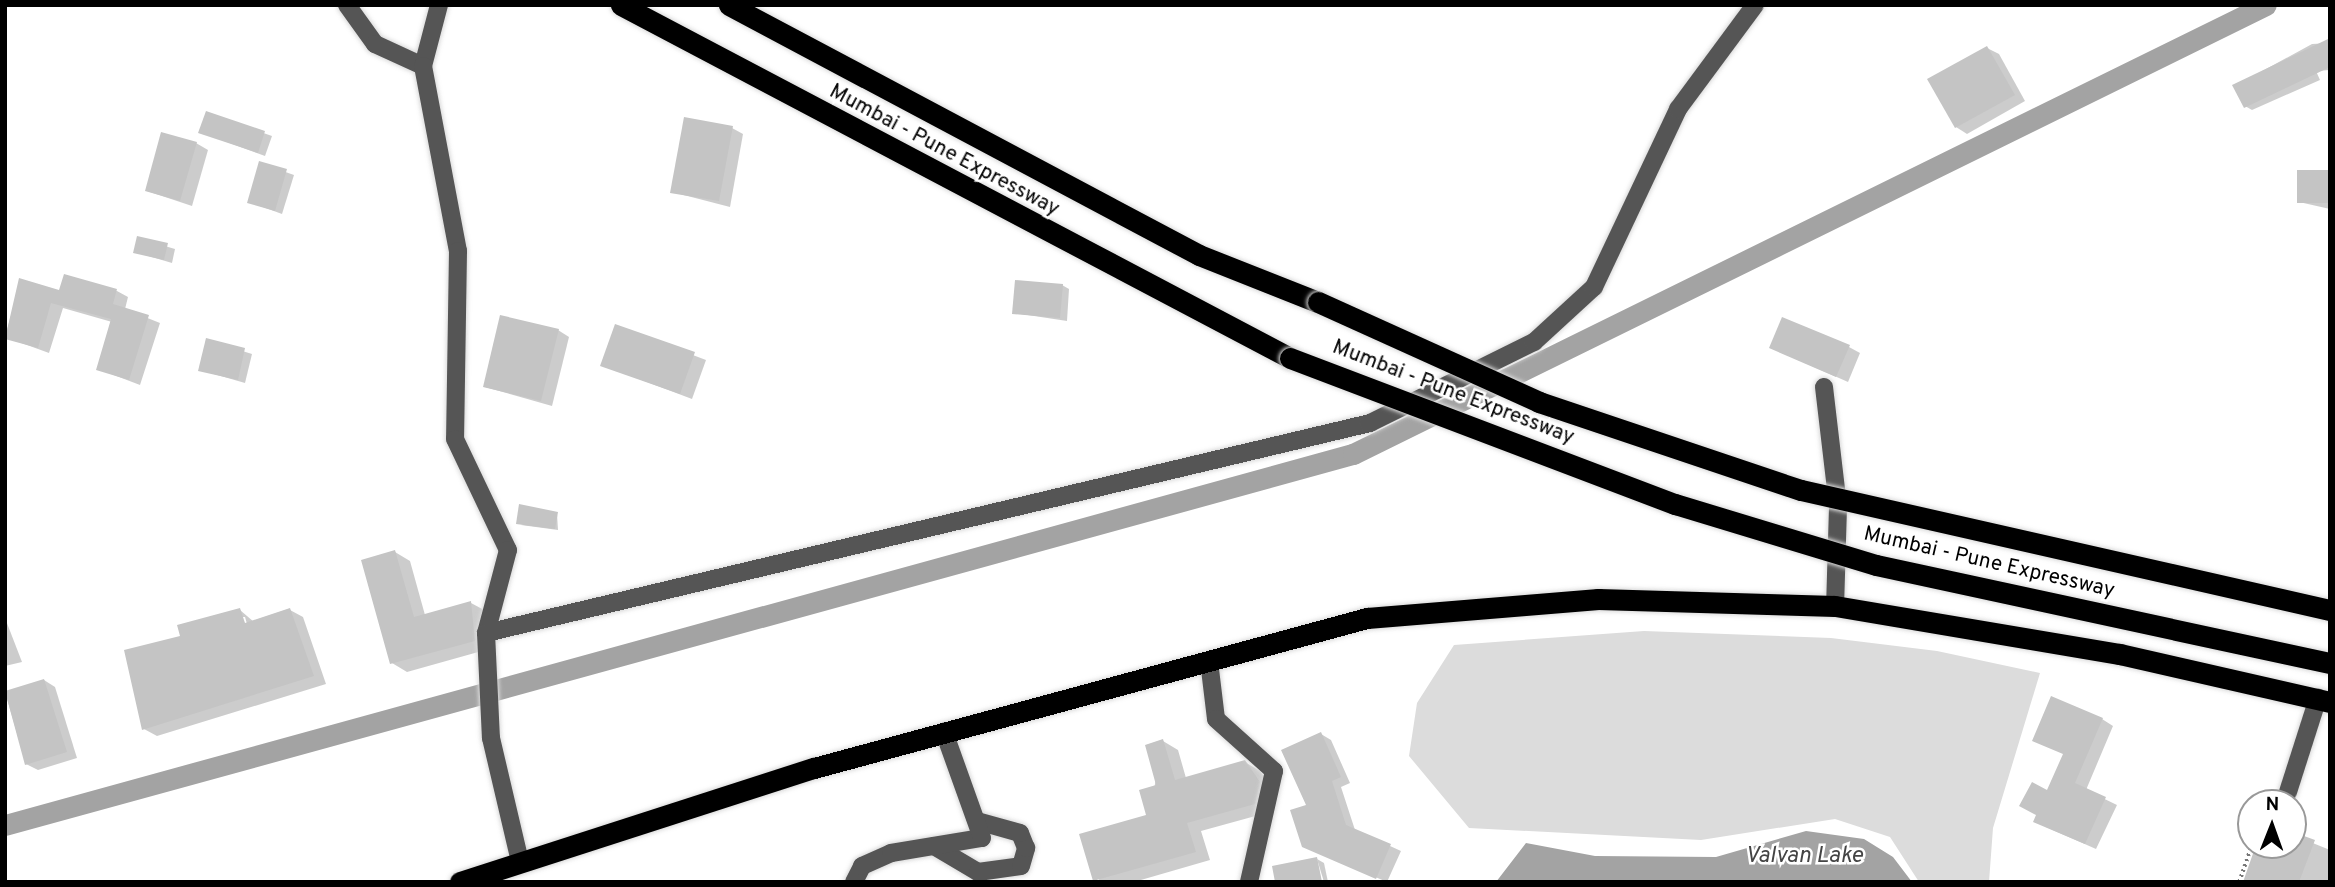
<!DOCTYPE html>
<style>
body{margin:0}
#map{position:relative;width:2335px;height:887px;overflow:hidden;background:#fff;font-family:Overpass,sans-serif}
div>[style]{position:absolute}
.green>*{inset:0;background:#dcdcdc}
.water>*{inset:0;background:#a3a3a3}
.shadow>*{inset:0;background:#0003}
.canal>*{height:21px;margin:-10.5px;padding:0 10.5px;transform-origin:10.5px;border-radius:10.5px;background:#a3a3a3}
.building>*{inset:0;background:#c4c4c4}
.path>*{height:3.5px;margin-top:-1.75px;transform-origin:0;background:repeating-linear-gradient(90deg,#777 0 2px,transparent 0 5.5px)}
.roads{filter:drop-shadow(0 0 2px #dbdbdb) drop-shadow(0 0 2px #dbdbdb)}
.minor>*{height:18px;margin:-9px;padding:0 9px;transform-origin:9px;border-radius:9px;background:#555}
.highway>*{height:21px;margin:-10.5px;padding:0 10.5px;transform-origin:10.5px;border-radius:10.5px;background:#000}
.bridges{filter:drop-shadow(0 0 2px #dbdbdb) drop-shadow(0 0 2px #dbdbdb)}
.highway-bridge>*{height:21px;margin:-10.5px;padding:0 10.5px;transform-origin:10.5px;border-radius:10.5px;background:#000}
span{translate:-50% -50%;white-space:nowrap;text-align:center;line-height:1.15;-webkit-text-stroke:5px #fff;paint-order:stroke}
.street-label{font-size:21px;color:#000}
.water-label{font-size:23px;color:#444;font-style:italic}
.frame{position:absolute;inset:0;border:7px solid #000;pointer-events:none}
.north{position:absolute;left:2237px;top:789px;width:70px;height:70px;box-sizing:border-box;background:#fff;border:2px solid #999;border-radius:50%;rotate:1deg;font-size:19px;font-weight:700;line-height:28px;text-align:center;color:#000}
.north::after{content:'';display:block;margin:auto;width:24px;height:32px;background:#000;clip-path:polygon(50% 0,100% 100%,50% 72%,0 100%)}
</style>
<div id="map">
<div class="green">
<div style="clip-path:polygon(1644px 631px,1831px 638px,1937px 651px,2040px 673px,1993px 828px,1989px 882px,1919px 882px,1890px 837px,1835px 819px,1701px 840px,1469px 828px,1409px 756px,1417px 703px,1454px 645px)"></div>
</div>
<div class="water">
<div style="clip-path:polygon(1806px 831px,1864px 839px,1893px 857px,1912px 882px,1496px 882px,1526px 843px,1595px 856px,1716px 857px)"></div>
</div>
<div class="shadow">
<div style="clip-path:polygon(2330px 43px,2330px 70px,2316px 71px,2320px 80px,2252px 110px,2245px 106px,2235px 86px,2312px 44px)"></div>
<div style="clip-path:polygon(1987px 48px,1999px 54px,2025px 101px,1967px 134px,1956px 127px)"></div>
<div style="clip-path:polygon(207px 113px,272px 136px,265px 156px,200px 132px)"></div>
<div style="clip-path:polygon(732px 128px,743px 134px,730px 207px,672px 192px)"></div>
<div style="clip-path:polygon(196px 143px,208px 150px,192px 206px,147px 191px)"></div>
<div style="clip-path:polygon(260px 163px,294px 175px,282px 214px,249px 202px)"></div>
<div style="clip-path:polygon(2330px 172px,2330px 209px,2299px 202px)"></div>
<div style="clip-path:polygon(138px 238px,175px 249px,172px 263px,135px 252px)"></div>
<div style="clip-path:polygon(65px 277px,117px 291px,128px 297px,125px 309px,160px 323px,140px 385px,98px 369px,112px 322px,63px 308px,49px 353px,5px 337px,21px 280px,61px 292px)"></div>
<div style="clip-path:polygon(1062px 285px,1069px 289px,1067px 321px,1014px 313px)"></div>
<div style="clip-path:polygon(616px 326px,706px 360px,692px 399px,602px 365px)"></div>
<div style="clip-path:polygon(558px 330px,569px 337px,552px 406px,485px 387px)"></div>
<div style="clip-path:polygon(207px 340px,252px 354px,245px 383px,200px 370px)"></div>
<div style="clip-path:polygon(1849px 347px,1860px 353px,1848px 382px,1771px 348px)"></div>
<div style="clip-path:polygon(557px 514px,558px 530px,521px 525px)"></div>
<div style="clip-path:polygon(395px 552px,410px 561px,425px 615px,471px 603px,486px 611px,489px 649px,407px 672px,392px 663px)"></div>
<div style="clip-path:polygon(evenodd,240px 610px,254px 622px,290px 610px,303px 617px,326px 684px,157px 736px,144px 729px,183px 637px,240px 610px,241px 617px,245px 617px,249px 631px,241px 617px)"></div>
<div style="clip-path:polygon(5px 618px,22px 662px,5px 666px)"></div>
<div style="clip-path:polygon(44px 680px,55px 687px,77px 758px,38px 770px,26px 764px,5px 692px)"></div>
<div style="clip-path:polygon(2102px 719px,2113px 726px,2086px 790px,2117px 805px,2096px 849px,2046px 827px,2048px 792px)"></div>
<div style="clip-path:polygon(1321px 734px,1331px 740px,1350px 783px,1341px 787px,1355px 830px,1401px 851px,1387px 882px,1303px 846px)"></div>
<div style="clip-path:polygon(1163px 741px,1178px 750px,1186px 778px,1245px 762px,1260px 771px,1274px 791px,1270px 812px,1201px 831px,1210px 860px,1134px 882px,1097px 882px,1149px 816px)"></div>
<div style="clip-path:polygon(2293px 835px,2330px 850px,2330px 882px,2244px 882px,2258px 845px,2293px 845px)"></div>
<div style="clip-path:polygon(1317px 859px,1324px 863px,1328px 882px,1324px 882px)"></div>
</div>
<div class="canal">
<div style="left:5px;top:825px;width:1398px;rotate:-15.39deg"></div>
<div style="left:1353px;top:454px;width:1017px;rotate:-26.19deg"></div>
</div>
<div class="building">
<div style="clip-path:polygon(2328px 39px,2330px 67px,2244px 108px,2232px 85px)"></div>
<div style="clip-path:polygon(1987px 46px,2015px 95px,1955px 128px,1927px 79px)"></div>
<div style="clip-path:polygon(206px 111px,265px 131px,258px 153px,198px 133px)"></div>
<div style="clip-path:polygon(684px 117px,733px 126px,719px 201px,670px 193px)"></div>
<div style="clip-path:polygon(161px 132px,197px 142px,180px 201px,145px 191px)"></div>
<div style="clip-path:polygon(259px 161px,287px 169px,275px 211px,247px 203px)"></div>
<div style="clip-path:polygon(2297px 170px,2330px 170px,2330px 203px,2297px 203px)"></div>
<div style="clip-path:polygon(137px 236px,168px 243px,164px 260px,133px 253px)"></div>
<div style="clip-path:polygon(64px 274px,117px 289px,113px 304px,149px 315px,129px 380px,96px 370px,111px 319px,51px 303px,38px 348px,5px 339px,19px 278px,59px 290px)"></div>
<div style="clip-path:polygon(1015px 280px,1063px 284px,1060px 318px,1012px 314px)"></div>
<div style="clip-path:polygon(500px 315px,559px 329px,541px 401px,483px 387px)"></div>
<div style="clip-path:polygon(1782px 317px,1850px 345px,1836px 377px,1769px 348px)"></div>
<div style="clip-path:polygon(615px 324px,695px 352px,680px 394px,600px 366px)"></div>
<div style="clip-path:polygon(206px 338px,245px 348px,238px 380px,198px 371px)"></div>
<div style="clip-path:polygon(519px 504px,558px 512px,555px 529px,516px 524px)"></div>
<div style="clip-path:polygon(395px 550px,414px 617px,471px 601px,475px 641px,390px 664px,361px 560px)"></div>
<div style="clip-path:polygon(240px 608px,245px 623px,290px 608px,314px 676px,142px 730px,124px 650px,180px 636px,177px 625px)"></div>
<div style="clip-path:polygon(44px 679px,67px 752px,25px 765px,5px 691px)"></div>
<div style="clip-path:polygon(2051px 696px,2103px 718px,2075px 783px,2106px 797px,2085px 844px,2033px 822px,2036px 815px,2019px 806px,2032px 782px,2047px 790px,2063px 754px,2032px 741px)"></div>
<div style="clip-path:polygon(1321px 732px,1341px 777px,1332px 781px,1346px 825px,1391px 844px,1376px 879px,1302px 847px,1290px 810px,1306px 805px,1281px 750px)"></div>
<div style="clip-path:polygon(1163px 739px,1175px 780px,1245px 760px,1260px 782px,1255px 804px,1187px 823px,1196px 852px,1093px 881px,1079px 834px,1146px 815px,1139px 790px,1156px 785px,1145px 745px)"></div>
<div style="clip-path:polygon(2293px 832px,2315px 840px,2299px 882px,2243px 882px,2256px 845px,2293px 845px)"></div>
<div style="clip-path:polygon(1317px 857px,1322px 882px,1275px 882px,1272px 866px)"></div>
</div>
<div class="path">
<div style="left:2239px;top:882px;width:39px;rotate:-71deg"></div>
</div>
<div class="roads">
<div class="minor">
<div style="left:347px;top:5px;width:48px;rotate:54.3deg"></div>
<div style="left:375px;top:44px;width:53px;rotate:24.6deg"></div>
<div style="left:439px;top:5px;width:63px;rotate:104.7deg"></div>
<div style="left:423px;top:66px;width:188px;rotate:79.3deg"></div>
<div style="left:458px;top:251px;width:188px;rotate:90.9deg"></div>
<div style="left:455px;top:439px;width:123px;rotate:64.5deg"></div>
<div style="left:508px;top:550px;width:86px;rotate:104.8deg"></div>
<div style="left:486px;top:633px;width:105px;rotate:87.3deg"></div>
<div style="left:491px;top:738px;width:127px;rotate:76.8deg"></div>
<div style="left:1824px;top:387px;width:121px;rotate:83.3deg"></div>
<div style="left:1838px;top:507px;width:99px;rotate:91.7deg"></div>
<div style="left:486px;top:633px;width:909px;rotate:-13.36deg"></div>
<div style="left:1370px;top:423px;width:183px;rotate:-26.3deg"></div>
<div style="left:1534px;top:342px;width:81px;rotate:-42.5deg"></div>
<div style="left:1594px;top:287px;width:197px;rotate:-64.7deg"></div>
<div style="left:1678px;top:109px;width:129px;rotate:-53.5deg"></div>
<div style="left:1209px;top:661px;width:58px;rotate:83.1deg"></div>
<div style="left:1216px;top:719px;width:78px;rotate:41.9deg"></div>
<div style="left:1274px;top:771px;width:114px;rotate:102.7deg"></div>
<div style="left:2288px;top:792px;width:99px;rotate:-72.3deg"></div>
<div style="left:934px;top:846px;width:51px;rotate:30.6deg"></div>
<div style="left:978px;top:872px;width:43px;rotate:-7.9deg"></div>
<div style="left:1021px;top:866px;width:19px;rotate:-74deg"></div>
<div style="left:1026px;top:848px;width:16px;rotate:-112deg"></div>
<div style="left:1020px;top:833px;width:45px;rotate:-164.4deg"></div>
<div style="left:854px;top:882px;width:18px;rotate:-63deg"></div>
<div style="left:862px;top:866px;width:32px;rotate:-24deg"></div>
<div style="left:891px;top:853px;width:92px;rotate:-9.4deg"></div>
<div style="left:982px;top:838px;width:113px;rotate:-109.7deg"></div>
</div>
<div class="highway">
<div style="left:621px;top:5px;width:756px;rotate:27.82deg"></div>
<div style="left:729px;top:5px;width:532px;rotate:28.01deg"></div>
<div style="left:1199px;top:255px;width:128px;rotate:21.6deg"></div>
<div style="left:460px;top:882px;width:372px;rotate:-17.9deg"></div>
<div style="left:814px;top:768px;width:573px;rotate:-15.18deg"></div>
<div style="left:1367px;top:618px;width:232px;rotate:-4.7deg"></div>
<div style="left:1598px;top:599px;width:237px;rotate:1.7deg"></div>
<div style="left:1835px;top:606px;width:289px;rotate:9.6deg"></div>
<div style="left:2120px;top:654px;width:215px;rotate:12.9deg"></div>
</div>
</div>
<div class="bridges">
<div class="highway-bridge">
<div style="left:1318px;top:302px;width:243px;rotate:24.3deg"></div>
<div style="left:1539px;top:402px;width:276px;rotate:18.6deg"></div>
<div style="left:1801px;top:490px;width:542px;rotate:12.78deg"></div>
<div style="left:1290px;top:358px;width:412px;rotate:20.8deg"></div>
<div style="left:1675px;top:504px;width:210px;rotate:16.9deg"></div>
<div style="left:1876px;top:565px;width:464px;rotate:12.2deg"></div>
</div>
</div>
<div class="street-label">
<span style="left:944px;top:151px;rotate:28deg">Mumbai - Pune Expressway</span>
<span style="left:1453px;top:393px;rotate:21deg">Mumbai - Pune Expressway</span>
<span style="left:1989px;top:563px;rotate:13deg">Mumbai - Pune Expressway</span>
</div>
<div class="water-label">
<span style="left:1804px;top:857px">Valvan Lake</span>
</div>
<div class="frame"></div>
<div class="north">N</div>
</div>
